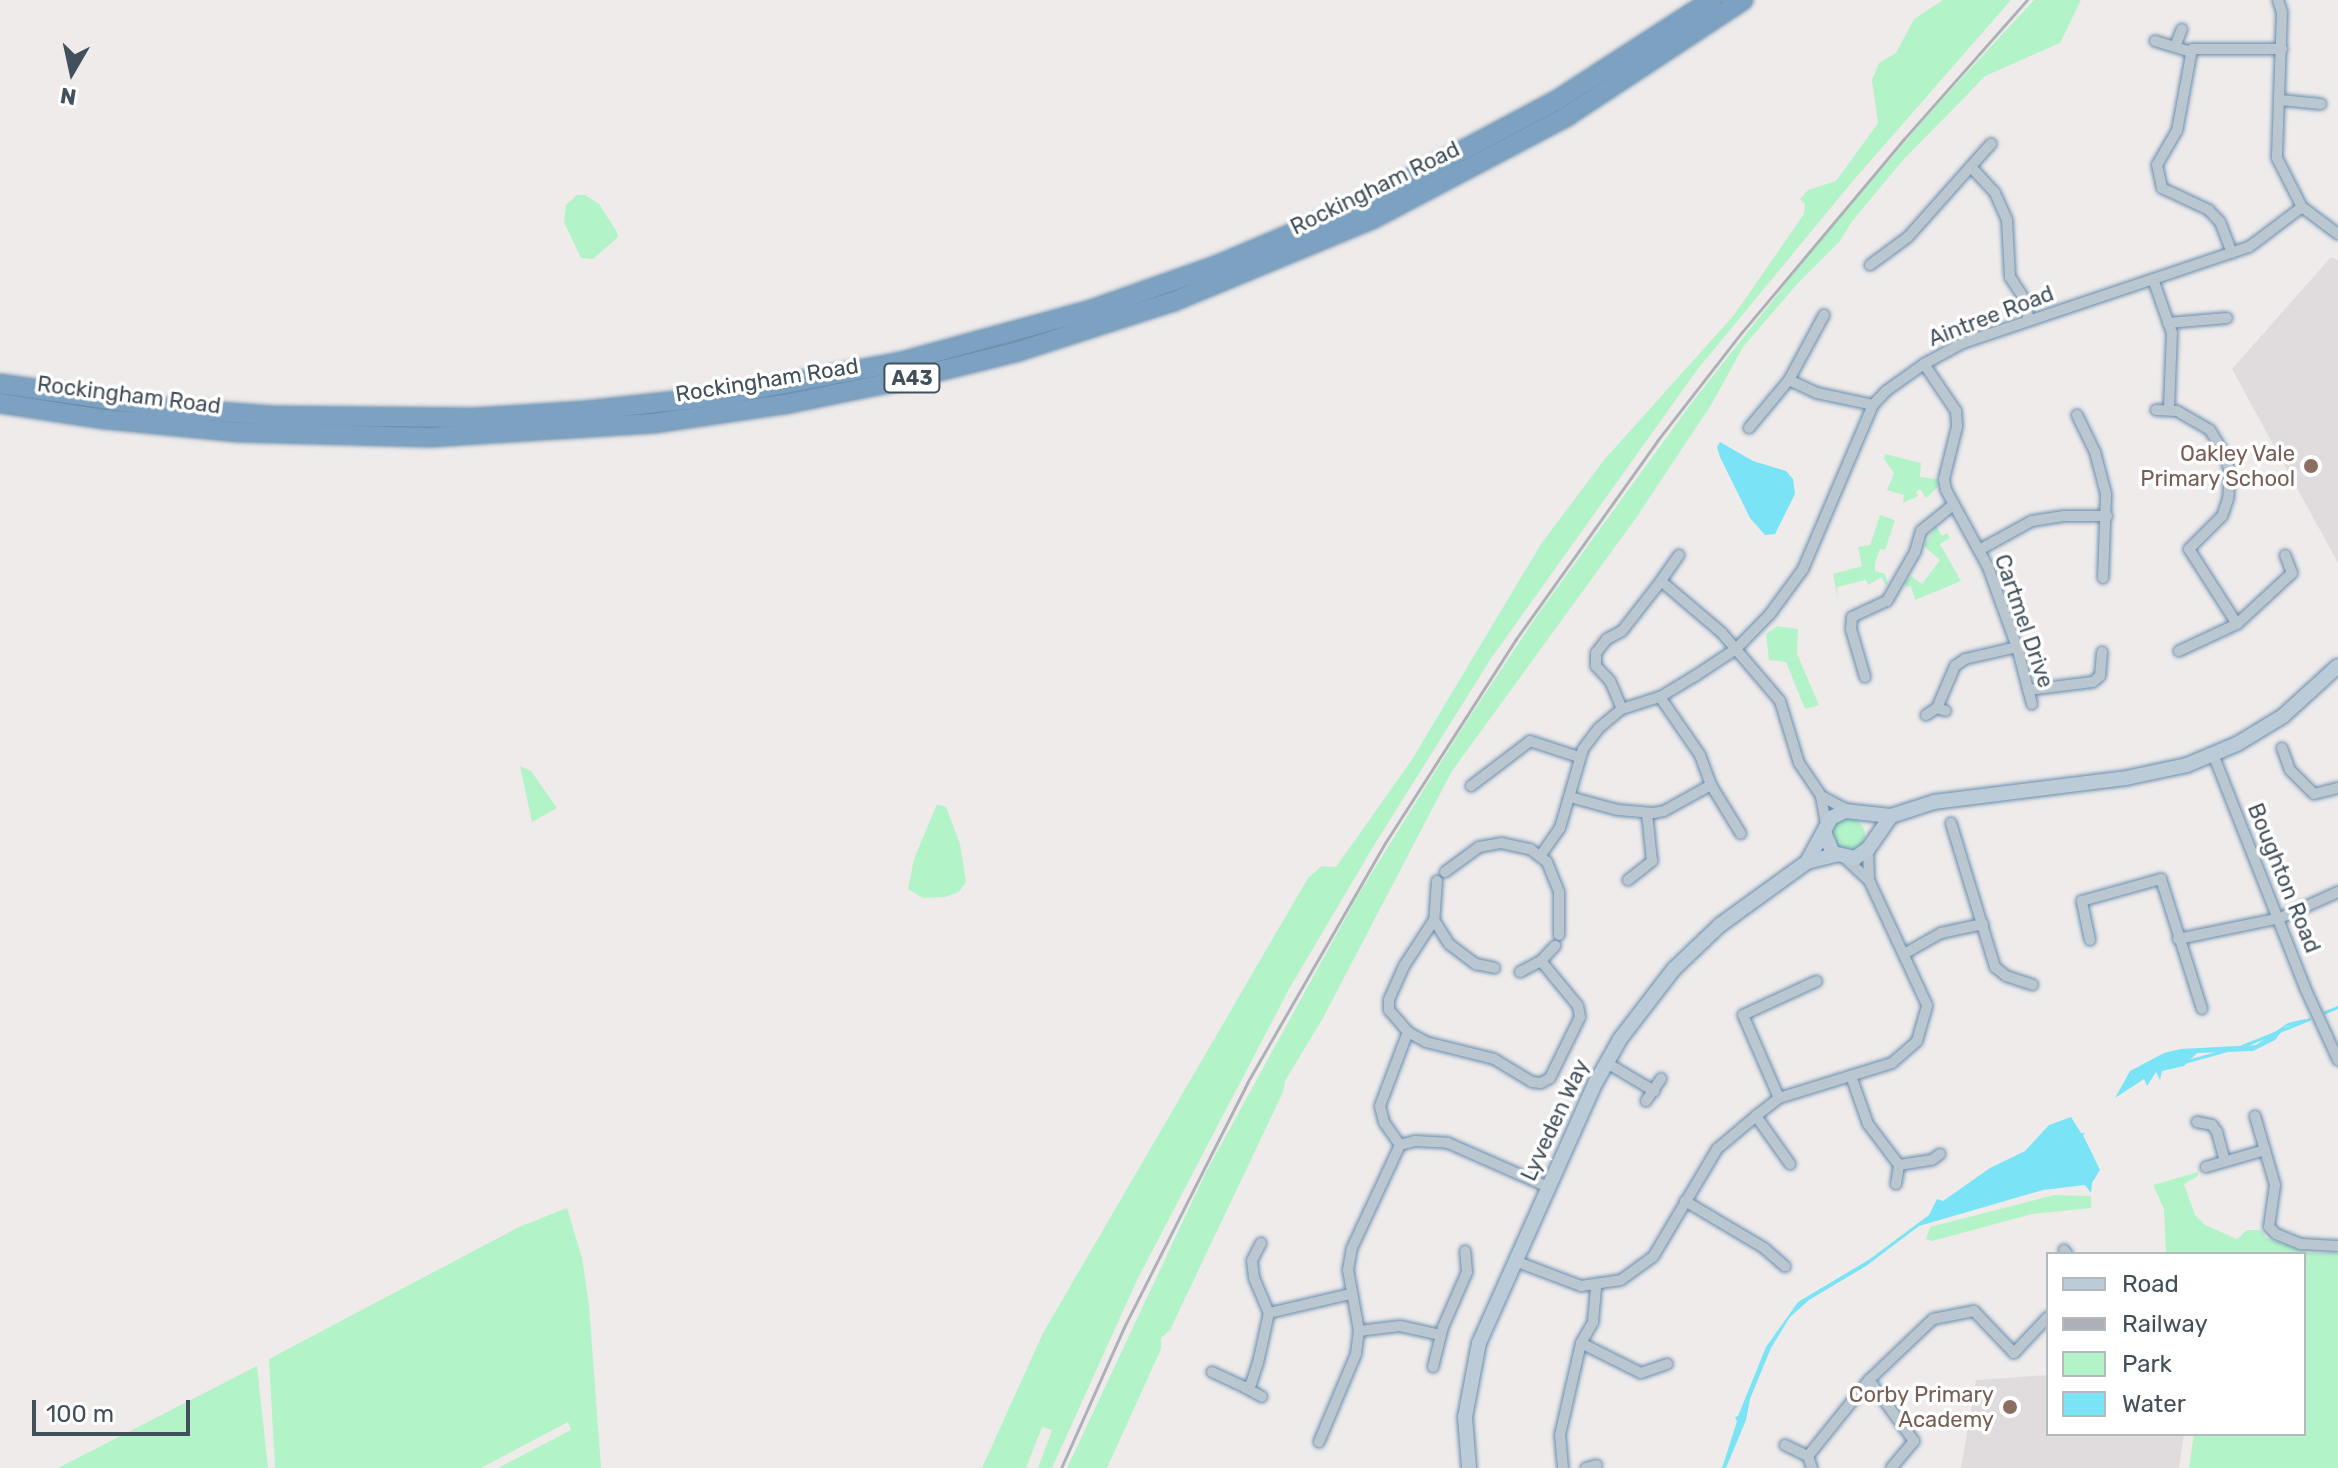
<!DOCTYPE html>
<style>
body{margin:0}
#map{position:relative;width:2338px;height:1468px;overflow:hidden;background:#efebeb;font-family:Rubik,sans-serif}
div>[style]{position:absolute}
.education>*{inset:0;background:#e0dcdd}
.green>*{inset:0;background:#b3f3c8}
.round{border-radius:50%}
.water>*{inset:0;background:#7ae3f5}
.stream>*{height:3px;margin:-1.5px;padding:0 1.5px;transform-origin:1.5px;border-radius:1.5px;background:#7ae3f5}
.roads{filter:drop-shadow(0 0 2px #688dad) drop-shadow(0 0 2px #688dad)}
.street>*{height:10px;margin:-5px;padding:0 5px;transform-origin:5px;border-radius:5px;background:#bac7d0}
.secondary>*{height:14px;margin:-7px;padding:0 7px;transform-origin:7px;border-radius:7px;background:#bbcbd8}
.highway>*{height:18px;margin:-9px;padding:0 9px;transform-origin:9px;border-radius:9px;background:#7da2c1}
.rail>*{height:3px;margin:-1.5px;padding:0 1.5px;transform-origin:1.5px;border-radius:1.5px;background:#adb1b7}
.dots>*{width:22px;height:22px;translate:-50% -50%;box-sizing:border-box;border:4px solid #fff;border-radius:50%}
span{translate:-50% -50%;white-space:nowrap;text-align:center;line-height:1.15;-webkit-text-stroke:7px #fff;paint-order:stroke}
.shield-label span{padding:2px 6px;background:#fff;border:2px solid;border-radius:6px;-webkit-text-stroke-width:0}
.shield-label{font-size:20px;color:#42505b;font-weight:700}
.street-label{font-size:22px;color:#42505b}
.education-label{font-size:22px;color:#785e54}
.right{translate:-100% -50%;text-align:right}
.legend{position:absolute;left:2046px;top:1252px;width:260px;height:184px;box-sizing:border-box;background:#fff;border:2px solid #b3b9bd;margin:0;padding:10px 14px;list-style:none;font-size:24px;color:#42505b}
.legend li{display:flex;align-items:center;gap:16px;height:40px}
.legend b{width:40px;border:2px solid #b3b9bd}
.north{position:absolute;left:32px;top:32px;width:80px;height:80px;-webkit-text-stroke:6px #fff;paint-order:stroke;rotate:189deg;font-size:22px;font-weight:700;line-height:32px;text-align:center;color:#42505b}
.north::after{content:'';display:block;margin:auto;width:28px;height:36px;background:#42505b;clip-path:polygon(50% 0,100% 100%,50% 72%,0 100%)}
.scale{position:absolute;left:32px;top:1400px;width:158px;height:36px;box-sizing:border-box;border:4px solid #42505b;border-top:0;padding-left:10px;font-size:24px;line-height:28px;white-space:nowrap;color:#42505b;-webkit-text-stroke:6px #fff;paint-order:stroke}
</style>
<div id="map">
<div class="education">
<div style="clip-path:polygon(2331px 257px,2338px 260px,2338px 563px,2232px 369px)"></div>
<div style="clip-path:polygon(2048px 1375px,2048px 1434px,2184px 1434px,2179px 1468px,1961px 1468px,1976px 1380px)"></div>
</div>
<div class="green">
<div style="clip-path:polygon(1943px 0,2011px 0,1852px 182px,1697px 370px,1492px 657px,1376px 842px,1289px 989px,1137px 1280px,1052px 1468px,1038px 1468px,1052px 1430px,1042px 1427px,1026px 1468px,982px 1468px,1043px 1333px,1308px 878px,1322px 866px,1336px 867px,1411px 761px,1541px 544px,1604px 460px,1734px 315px,1804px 214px,1805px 204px,1800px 199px,1808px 190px,1836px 181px,1878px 123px,1872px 80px,1879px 63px,1896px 53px,1914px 19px)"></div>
<div style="clip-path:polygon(2034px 0,2081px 0,2060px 43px,1985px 76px,1965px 97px,1903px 160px,1853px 220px,1839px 242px,1798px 283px,1743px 347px,1711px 405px,1636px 518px,1452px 771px,1323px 1018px,1285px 1081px,1283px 1092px,1170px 1330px,1161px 1338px,1161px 1349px,1107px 1468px,1067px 1468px,1206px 1172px,1358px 895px,1459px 733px,1538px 614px,1693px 401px,1810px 253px,1935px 107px)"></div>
<div style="clip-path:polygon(577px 195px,585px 195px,599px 204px,617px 232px,618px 237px,593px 259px,581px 258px,564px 222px,566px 205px)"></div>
<div style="clip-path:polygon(1885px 454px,1921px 463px,1920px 477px,1937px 479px,1938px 487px,1926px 498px,1920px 489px,1916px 492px,1918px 496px,1903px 503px,1904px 495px,1887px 490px,1894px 473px,1884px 459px)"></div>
<div style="clip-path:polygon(1880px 515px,1895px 520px,1885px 550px,1880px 549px,1875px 563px,1875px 571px,1885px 574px,1888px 584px,1885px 585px,1882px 577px,1868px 585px,1866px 580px,1837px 587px,1838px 600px,1833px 574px,1862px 566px,1858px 547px,1870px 545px)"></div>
<div style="clip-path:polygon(1936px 526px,1942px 536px,1947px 533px,1950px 538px,1940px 544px,1961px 581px,1915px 600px,1911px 586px,1906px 587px,1904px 583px,1911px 576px,1922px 584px,1940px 560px,1924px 546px)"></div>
<div style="clip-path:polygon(1777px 626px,1798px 629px,1797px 654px,1819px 705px,1805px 709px,1786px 662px,1769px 660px,1766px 634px)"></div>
<div style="clip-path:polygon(520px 766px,531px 771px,557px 808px,532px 822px)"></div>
<div style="clip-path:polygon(937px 804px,946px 807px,960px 844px,966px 882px,959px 892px,945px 897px,923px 898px,908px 889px,914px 859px)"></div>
<div class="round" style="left:1831px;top:818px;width:34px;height:34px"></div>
<div style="clip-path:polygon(2198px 1172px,2198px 1176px,2184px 1184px,2195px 1215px,2205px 1225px,2237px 1239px,2247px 1230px,2261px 1230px,2266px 1238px,2309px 1253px,2338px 1253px,2338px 1468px,2189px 1468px,2194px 1434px,2304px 1434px,2304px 1254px,2166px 1254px,2164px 1209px,2153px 1185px)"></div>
<div style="clip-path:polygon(2054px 1195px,2091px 1196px,2091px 1208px,2032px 1214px,1932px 1241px,1926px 1239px,1930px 1227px)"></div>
<div style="clip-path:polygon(567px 1208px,582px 1258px,589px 1305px,601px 1468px,498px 1468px,571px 1430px,568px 1422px,481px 1468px,275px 1468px,269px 1359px,519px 1227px)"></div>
<div style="clip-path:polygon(257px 1366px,268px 1468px,58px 1468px)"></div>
</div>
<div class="water">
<div style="clip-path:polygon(1720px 442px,1753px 461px,1786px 471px,1793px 479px,1795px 494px,1775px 534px,1765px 535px,1750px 518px,1720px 457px,1717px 447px)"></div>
<div style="clip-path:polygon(2305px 1019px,2306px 1022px,2285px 1027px,2275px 1040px,2253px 1051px,2197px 1053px,2184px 1066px,2162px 1071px,2160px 1080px,2156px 1072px,2147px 1086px,2144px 1079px,2115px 1098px,2130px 1071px,2164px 1053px,2181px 1049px,2256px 1045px,2288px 1023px)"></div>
<div style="clip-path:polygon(2071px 1117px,2081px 1133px,2085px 1133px,2083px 1135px,2100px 1170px,2092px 1183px,2091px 1193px,2085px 1185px,2043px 1190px,1919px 1226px,1866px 1266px,1809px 1300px,1790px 1317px,1771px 1348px,1750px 1399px,1746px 1420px,1726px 1468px,1723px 1468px,1738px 1424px,1735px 1417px,1738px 1416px,1766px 1347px,1798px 1302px,1870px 1259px,1929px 1215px,1937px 1199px,1943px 1201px,1990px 1168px,2025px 1151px,2049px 1125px)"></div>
</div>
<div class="stream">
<div style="left:2325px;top:1012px;width:14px;rotate:-21deg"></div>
<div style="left:2242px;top:1046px;width:72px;rotate:-21.9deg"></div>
<div style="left:2184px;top:1062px;width:52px;rotate:-15.6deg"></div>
<div style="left:1723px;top:1468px;width:52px;rotate:-72.3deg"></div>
</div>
<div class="roads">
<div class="street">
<div style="left:2278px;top:0;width:13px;rotate:72deg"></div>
<div style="left:2282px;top:12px;width:146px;rotate:92deg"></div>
<div style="left:2277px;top:158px;width:55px;rotate:63deg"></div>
<div style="left:2302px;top:207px;width:45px;rotate:36.9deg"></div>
<div style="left:2155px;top:41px;width:37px;rotate:17deg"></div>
<div style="left:2175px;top:47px;width:19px;rotate:-69deg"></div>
<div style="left:2280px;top:100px;width:41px;rotate:5.6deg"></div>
<div style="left:1971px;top:167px;width:35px;rotate:47deg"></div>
<div style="left:1995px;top:193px;width:30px;rotate:66deg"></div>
<div style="left:2007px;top:220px;width:57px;rotate:87deg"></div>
<div style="left:2010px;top:277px;width:31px;rotate:57deg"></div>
<div style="left:2027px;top:303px;width:17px;rotate:87deg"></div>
<div style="left:2232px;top:253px;width:33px;rotate:-111deg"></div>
<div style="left:2220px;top:222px;width:16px;rotate:-133deg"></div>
<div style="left:2209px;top:210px;width:52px;rotate:-154.9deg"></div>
<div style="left:2162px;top:188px;width:24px;rotate:-102deg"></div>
<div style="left:2157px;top:165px;width:39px;rotate:-60deg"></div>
<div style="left:2177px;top:131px;width:83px;rotate:-79.6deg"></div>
<div style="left:2192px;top:49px;width:90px"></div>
<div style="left:1870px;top:265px;width:47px;rotate:-36.4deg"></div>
<div style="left:1908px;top:237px;width:125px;rotate:-48.3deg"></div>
<div style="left:2153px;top:279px;width:57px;rotate:70.6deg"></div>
<div style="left:2172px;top:333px;width:76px;rotate:92.3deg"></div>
<div style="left:2168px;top:323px;width:59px;rotate:-4.8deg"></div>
<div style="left:1924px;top:364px;width:57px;rotate:55.8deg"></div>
<div style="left:1956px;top:411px;width:16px;rotate:86deg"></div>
<div style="left:1957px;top:427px;width:54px;rotate:104deg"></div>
<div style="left:1944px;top:479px;width:11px;rotate:80deg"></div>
<div style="left:1946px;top:490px;width:88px;rotate:61.4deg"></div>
<div style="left:1988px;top:567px;width:85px;rotate:70.1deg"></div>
<div style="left:2017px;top:647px;width:59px;rotate:75.3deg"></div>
<div style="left:1789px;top:380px;width:31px;rotate:25deg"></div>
<div style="left:1817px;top:393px;width:57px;rotate:12.1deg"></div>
<div style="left:2156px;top:410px;width:21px;rotate:3deg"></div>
<div style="left:2177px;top:411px;width:38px;rotate:30deg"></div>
<div style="left:2210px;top:430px;width:29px;rotate:59deg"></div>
<div style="left:2225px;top:455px;width:18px;rotate:74deg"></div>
<div style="left:2230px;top:472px;width:27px;rotate:94deg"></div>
<div style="left:2228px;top:499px;width:18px;rotate:109deg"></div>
<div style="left:2222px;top:516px;width:47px;rotate:135deg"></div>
<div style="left:2189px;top:549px;width:89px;rotate:57.4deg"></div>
<div style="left:2237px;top:624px;width:64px;rotate:155deg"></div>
<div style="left:2077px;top:415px;width:41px;rotate:64.1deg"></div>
<div style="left:2095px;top:452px;width:43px;rotate:75.3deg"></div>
<div style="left:2106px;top:494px;width:84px;rotate:92deg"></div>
<div style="left:1749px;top:428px;width:62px;rotate:-50.2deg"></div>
<div style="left:1789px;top:380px;width:74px;rotate:-61.7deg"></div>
<div style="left:1979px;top:550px;width:60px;rotate:-28.7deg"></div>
<div style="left:2032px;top:521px;width:32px;rotate:-9deg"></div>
<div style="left:2064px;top:516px;width:43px"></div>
<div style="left:1679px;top:555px;width:32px;rotate:125deg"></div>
<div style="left:1661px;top:581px;width:80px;rotate:40.4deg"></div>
<div style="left:1722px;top:633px;width:89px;rotate:49.5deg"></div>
<div style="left:1780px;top:701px;width:65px;rotate:73deg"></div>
<div style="left:1799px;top:763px;width:40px;rotate:56deg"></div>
<div style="left:1821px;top:796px;width:32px;rotate:28deg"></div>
<div style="left:2237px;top:624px;width:75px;rotate:-42.8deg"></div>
<div style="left:2292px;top:573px;width:19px;rotate:-111deg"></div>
<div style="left:1865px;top:677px;width:50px;rotate:-106.3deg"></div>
<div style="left:1851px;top:629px;width:12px;rotate:-85deg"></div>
<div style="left:1852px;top:617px;width:38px;rotate:-25deg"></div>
<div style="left:1887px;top:601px;width:56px;rotate:-60.3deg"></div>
<div style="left:1915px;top:552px;width:22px;rotate:-74deg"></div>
<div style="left:1921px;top:531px;width:41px;rotate:-39.1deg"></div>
<div style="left:2028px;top:690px;width:65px;rotate:-7deg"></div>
<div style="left:2093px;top:682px;width:9px;rotate:-41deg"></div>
<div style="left:2100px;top:676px;width:24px;rotate:-85deg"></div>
<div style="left:1660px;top:697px;width:70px;rotate:55.4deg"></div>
<div style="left:1700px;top:755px;width:32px;rotate:70deg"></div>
<div style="left:1711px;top:785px;width:57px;rotate:58.5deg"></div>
<div style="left:1937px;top:708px;width:46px;rotate:-66.8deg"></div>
<div style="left:1955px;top:666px;width:12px;rotate:-35deg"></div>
<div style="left:1965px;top:659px;width:53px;rotate:-13deg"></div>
<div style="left:1622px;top:709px;width:30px;rotate:-113deg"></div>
<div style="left:1610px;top:681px;width:21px;rotate:-133deg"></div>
<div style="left:1596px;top:666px;width:13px;rotate:-90deg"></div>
<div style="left:1596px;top:653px;width:18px;rotate:-52deg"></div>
<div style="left:1607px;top:639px;width:17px;rotate:-28deg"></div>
<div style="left:1622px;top:631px;width:63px;rotate:-52deg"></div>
<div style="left:1926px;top:715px;width:13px;rotate:-32deg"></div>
<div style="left:1937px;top:708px;width:9px;rotate:18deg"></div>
<div style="left:2282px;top:748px;width:23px;rotate:70deg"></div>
<div style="left:2290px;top:770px;width:34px;rotate:45deg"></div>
<div style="left:2314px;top:794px;width:25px;rotate:-14deg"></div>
<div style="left:2213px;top:754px;width:254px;rotate:68.5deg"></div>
<div style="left:2306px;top:990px;width:77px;rotate:65.4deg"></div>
<div style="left:1471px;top:786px;width:74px;rotate:-37.3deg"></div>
<div style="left:1530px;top:741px;width:52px;rotate:18.1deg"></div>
<div style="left:1821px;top:796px;width:29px;rotate:80deg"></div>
<div style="left:1570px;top:797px;width:50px;rotate:15.2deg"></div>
<div style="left:1618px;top:810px;width:35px;rotate:5deg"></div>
<div style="left:1653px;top:813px;width:11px;rotate:-10deg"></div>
<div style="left:1664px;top:811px;width:54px;rotate:-29deg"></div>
<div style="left:1951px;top:823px;width:151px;rotate:73deg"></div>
<div style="left:1995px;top:967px;width:14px;rotate:39deg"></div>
<div style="left:2006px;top:976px;width:28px;rotate:18deg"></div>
<div style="left:1541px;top:855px;width:33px;rotate:-55deg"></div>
<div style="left:1560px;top:828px;width:82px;rotate:-73.8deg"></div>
<div style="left:1583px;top:749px;width:26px;rotate:-53deg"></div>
<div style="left:1599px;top:728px;width:30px;rotate:-40deg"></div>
<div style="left:1622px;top:709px;width:40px;rotate:-18deg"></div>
<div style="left:1660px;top:697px;width:41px;rotate:-31deg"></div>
<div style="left:1695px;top:676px;width:49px;rotate:-33.4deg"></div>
<div style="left:1736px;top:649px;width:49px;rotate:-45.8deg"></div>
<div style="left:1770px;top:614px;width:56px;rotate:-53.7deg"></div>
<div style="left:1803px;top:569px;width:178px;rotate:-66.9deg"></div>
<div style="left:1873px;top:405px;width:19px;rotate:-47deg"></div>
<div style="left:1886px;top:391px;width:47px;rotate:-35.4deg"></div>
<div style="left:1924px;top:364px;width:44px;rotate:-28.3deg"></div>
<div style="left:1963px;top:343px;width:302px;rotate:-18.6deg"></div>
<div style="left:2249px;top:247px;width:66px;rotate:-37deg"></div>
<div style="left:1845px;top:858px;width:33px;rotate:43deg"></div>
<div style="left:1445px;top:872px;width:42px;rotate:-36.3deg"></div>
<div style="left:1479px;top:847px;width:22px;rotate:-10deg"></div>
<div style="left:1501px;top:843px;width:30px;rotate:12deg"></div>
<div style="left:1530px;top:849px;width:21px;rotate:37deg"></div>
<div style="left:1547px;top:862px;width:32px;rotate:68deg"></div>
<div style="left:1559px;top:892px;width:43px;rotate:90deg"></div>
<div style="left:1628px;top:880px;width:31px;rotate:-38deg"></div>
<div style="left:1652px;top:861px;width:48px;rotate:-95.9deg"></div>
<div style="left:1437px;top:881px;width:39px;rotate:94deg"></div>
<div style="left:1434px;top:920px;width:28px;rotate:58deg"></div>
<div style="left:1449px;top:944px;width:34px;rotate:37deg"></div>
<div style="left:1476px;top:964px;width:19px;rotate:12deg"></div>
<div style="left:1434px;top:920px;width:55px;rotate:123.1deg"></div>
<div style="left:1404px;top:966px;width:37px;rotate:114deg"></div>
<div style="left:1389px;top:1000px;width:10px;rotate:90deg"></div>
<div style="left:1389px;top:1010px;width:29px;rotate:49deg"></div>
<div style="left:1408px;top:1032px;width:21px;rotate:29deg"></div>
<div style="left:1426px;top:1042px;width:70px;rotate:14deg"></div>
<div style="left:1494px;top:1059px;width:44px;rotate:31.2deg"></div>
<div style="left:1532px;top:1082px;width:9px;rotate:6deg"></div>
<div style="left:1541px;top:1083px;width:10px;rotate:-29deg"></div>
<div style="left:1550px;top:1078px;width:68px;rotate:-63.8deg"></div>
<div style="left:1580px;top:1017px;width:11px;rotate:-100deg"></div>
<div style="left:1578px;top:1006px;width:58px;rotate:-129.4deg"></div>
<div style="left:2178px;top:939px;width:104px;rotate:-11.6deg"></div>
<div style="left:2280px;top:918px;width:64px;rotate:-24.1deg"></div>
<div style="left:2090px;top:940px;width:40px;rotate:-102deg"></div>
<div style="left:2082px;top:901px;width:82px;rotate:-15.6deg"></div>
<div style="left:2161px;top:879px;width:136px;rotate:72.5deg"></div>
<div style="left:1904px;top:954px;width:43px;rotate:-29.6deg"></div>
<div style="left:1941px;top:933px;width:43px;rotate:-12.1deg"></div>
<div style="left:1520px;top:972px;width:24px;rotate:-28deg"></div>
<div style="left:1541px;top:961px;width:21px;rotate:-47deg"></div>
<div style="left:1607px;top:1063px;width:55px;rotate:30.8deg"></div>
<div style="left:1851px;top:1076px;width:51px;rotate:70.5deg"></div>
<div style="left:1868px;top:1124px;width:51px;rotate:52.9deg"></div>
<div style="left:1899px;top:1165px;width:33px;rotate:-9deg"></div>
<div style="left:1932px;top:1160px;width:10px;rotate:-37deg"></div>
<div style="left:1779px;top:1098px;width:90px;rotate:-113.4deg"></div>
<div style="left:1743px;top:1015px;width:81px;rotate:-24.7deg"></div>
<div style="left:1646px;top:1101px;width:27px;rotate:-56deg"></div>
<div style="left:1756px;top:1116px;width:59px;rotate:54.7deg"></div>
<div style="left:2255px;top:1116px;width:72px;rotate:73.8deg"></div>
<div style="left:2275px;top:1185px;width:42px;rotate:98.1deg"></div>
<div style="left:2269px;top:1227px;width:10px;rotate:45deg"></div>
<div style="left:2276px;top:1234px;width:27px;rotate:22deg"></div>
<div style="left:2301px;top:1244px;width:37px;rotate:3deg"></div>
<div style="left:2197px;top:1122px;width:15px;rotate:11deg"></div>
<div style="left:2212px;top:1125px;width:9px;rotate:54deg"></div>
<div style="left:2217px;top:1132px;width:30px;rotate:75deg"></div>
<div style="left:1400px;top:1145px;width:28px;rotate:-125deg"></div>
<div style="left:1384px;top:1122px;width:16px;rotate:-104deg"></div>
<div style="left:1380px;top:1106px;width:79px;rotate:-69.3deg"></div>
<div style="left:2206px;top:1167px;width:61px;rotate:-16.1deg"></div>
<div style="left:1896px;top:1184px;width:19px;rotate:-81deg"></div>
<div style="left:1685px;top:1201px;width:92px;rotate:30.7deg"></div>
<div style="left:1764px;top:1248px;width:28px;rotate:41deg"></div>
<div style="left:1261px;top:1243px;width:20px;rotate:117deg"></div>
<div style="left:1252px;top:1261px;width:17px;rotate:83deg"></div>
<div style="left:1254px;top:1278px;width:38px;rotate:67deg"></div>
<div style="left:2064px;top:1250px;width:5px;rotate:53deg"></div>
<div style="left:1515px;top:1261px;width:71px;rotate:20.7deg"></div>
<div style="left:1581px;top:1286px;width:40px;rotate:-8.5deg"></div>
<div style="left:1621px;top:1280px;width:39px;rotate:-36deg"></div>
<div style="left:1653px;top:1257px;width:126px;rotate:-59.3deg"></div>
<div style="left:1717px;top:1149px;width:51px;rotate:-40.2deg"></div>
<div style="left:1756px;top:1116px;width:29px;rotate:-38deg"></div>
<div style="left:1779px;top:1098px;width:118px;rotate:-17.2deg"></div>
<div style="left:1892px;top:1063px;width:33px;rotate:-41deg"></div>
<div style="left:1917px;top:1041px;width:37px;rotate:-74deg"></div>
<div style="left:1927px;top:1005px;width:138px;rotate:-114.9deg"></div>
<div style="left:1869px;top:880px;width:31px;rotate:-92deg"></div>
<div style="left:1359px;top:1331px;width:41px;rotate:-7deg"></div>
<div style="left:1400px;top:1326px;width:42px;rotate:12.4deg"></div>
<div style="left:1581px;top:1343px;width:67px;rotate:26.6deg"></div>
<div style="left:1641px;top:1373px;width:28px;rotate:-19deg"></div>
<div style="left:1433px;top:1367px;width:41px;rotate:-76deg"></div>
<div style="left:1443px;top:1327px;width:60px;rotate:-66.4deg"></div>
<div style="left:1467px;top:1272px;width:21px;rotate:-95deg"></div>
<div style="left:1212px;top:1372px;width:38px;rotate:25deg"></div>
<div style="left:1246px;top:1388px;width:6px;rotate:-39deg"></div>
<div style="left:1251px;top:1384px;width:22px;rotate:-72deg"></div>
<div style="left:1258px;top:1363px;width:51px;rotate:-77.6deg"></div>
<div style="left:1269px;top:1313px;width:83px;rotate:-13.2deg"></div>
<div style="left:1869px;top:1380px;width:76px;rotate:53.6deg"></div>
<div style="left:1914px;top:1441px;width:35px;rotate:130deg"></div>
<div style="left:1246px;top:1388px;width:18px;rotate:29deg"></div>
<div style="left:1319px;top:1442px;width:95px;rotate:-67.2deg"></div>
<div style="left:1356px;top:1354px;width:23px;rotate:-83deg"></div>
<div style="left:1359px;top:1331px;width:62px;rotate:-100.2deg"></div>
<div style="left:1348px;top:1270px;width:22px;rotate:-80deg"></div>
<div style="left:1352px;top:1248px;width:114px;rotate:-65deg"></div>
<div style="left:1400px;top:1145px;width:16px;rotate:-15deg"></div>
<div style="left:1415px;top:1141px;width:33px;rotate:3deg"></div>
<div style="left:1448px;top:1143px;width:109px;rotate:23.7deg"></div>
<div style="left:1785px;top:1445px;width:25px;rotate:26deg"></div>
<div style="left:1808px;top:1456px;width:97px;rotate:-51.2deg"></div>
<div style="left:1869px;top:1380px;width:88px;rotate:-43.6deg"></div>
<div style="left:1933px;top:1319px;width:42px;rotate:-11deg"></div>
<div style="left:1974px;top:1311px;width:58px;rotate:46.4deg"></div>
<div style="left:2014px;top:1353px;width:50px;rotate:-46.6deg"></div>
<div style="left:1808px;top:1456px;width:13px;rotate:72deg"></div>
<div style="left:1563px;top:1468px;width:33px;rotate:-95deg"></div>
<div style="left:1560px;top:1435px;width:94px;rotate:-77.1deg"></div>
<div style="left:1581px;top:1343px;width:24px;rotate:-60deg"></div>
<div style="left:1593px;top:1322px;width:35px;rotate:-85deg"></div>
<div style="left:1586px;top:1468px;width:11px;rotate:-15deg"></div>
</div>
<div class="secondary">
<div style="left:1824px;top:832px;width:23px;rotate:67deg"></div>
<div style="left:1833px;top:853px;width:23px;rotate:13deg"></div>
<div style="left:1855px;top:858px;width:16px;rotate:-35deg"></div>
<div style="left:1868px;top:849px;width:40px;rotate:-55.1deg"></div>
<div style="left:1807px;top:862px;width:50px;rotate:-61.4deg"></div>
<div style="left:1831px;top:818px;width:16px;rotate:-27deg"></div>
<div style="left:1845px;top:811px;width:46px;rotate:6.2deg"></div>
<div style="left:1891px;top:816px;width:45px;rotate:-18deg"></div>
<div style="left:1934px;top:802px;width:193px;rotate:-7.1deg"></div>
<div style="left:2126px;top:778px;width:62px;rotate:-12deg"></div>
<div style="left:2187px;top:765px;width:54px;rotate:-22.8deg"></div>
<div style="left:2237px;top:744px;width:54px;rotate:-31.3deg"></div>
<div style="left:2283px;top:716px;width:74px;rotate:-42.3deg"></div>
<div style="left:1469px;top:1468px;width:51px;rotate:-94.5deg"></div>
<div style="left:1465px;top:1417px;width:75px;rotate:-79.3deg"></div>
<div style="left:1479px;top:1343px;width:286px;rotate:-65.9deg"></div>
<div style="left:1596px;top:1082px;width:49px;rotate:-60.8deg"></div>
<div style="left:1620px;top:1039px;width:88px;rotate:-52.4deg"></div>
<div style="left:1674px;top:969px;width:64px;rotate:-43.7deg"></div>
<div style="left:1720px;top:925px;width:107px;rotate:-35.9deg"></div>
<div style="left:1807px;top:862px;width:30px;rotate:-14deg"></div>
</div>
<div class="highway">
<div style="left:0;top:384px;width:167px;rotate:8.3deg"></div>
<div style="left:165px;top:408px;width:108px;rotate:4.2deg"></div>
<div style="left:273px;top:416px;width:201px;rotate:0.6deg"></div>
<div style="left:474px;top:418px;width:111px;rotate:-3.6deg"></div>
<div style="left:585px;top:411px;width:136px;rotate:-6.3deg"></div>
<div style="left:720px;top:396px;width:184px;rotate:-10.6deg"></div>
<div style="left:901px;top:362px;width:197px;rotate:-15.3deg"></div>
<div style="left:1091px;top:310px;width:135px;rotate:-19.5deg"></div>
<div style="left:1218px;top:265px;width:156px;rotate:-23deg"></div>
<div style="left:1362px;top:204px;width:220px;rotate:-28deg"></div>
<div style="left:1556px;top:101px;width:186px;rotate:-32.9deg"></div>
<div style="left:0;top:403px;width:106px;rotate:8.7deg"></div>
<div style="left:105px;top:419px;width:134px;rotate:5.6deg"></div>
<div style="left:238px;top:432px;width:192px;rotate:1.5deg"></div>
<div style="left:430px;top:437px;width:224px;rotate:-3.6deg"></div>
<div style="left:654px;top:423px;width:132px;rotate:-8.3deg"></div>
<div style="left:785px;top:404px;width:119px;rotate:-11.6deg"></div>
<div style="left:902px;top:380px;width:121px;rotate:-13.9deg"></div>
<div style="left:1019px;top:351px;width:163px;rotate:-17.9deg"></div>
<div style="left:1174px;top:301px;width:214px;rotate:-22.5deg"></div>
<div style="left:1372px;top:219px;width:221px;rotate:-27.8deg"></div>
<div style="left:1567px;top:116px;width:211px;rotate:-33.4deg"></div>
</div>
</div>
<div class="rail">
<div style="left:1061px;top:1468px;width:154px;rotate:-65.9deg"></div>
<div style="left:1124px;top:1327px;width:273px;rotate:-63.2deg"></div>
<div style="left:1247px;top:1083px;width:277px;rotate:-60.1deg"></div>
<div style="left:1385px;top:843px;width:242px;rotate:-57.3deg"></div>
<div style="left:1516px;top:639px;width:243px;rotate:-54.5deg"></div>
<div style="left:1657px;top:441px;width:138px;rotate:-52.1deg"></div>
<div style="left:1742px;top:332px;width:251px;rotate:-50deg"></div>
<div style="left:1903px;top:140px;width:187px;rotate:-48.5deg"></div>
</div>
<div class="dots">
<div style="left:2311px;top:466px;background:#8d6e63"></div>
<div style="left:2010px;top:1407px;background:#8d6e63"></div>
</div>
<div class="shield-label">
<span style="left:912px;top:378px">A43</span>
</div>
<div class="street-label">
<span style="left:1375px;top:188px;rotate:-26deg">Rockingham Road</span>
<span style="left:1991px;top:316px;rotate:-21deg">Aintree Road</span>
<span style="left:767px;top:380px;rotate:-9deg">Rockingham Road</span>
<span style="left:129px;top:395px;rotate:7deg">Rockingham Road</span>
<span style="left:2024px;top:621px;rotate:71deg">Cartmel Drive</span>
<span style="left:2284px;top:878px;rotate:68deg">Boughton Road</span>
<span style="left:1555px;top:1120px;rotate:-65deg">Lyveden Way</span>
</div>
<div class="education-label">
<span class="right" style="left:2295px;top:466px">Oakley Vale<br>Primary School</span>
<span class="right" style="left:1994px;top:1407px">Corby Primary<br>Academy</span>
</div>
<ul class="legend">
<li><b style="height:10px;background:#bbcbd8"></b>Road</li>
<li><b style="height:10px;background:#adb1b7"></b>Railway</li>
<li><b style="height:22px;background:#b3f3c8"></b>Park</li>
<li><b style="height:22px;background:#7ae3f5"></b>Water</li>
</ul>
<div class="north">N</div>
<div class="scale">100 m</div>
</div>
